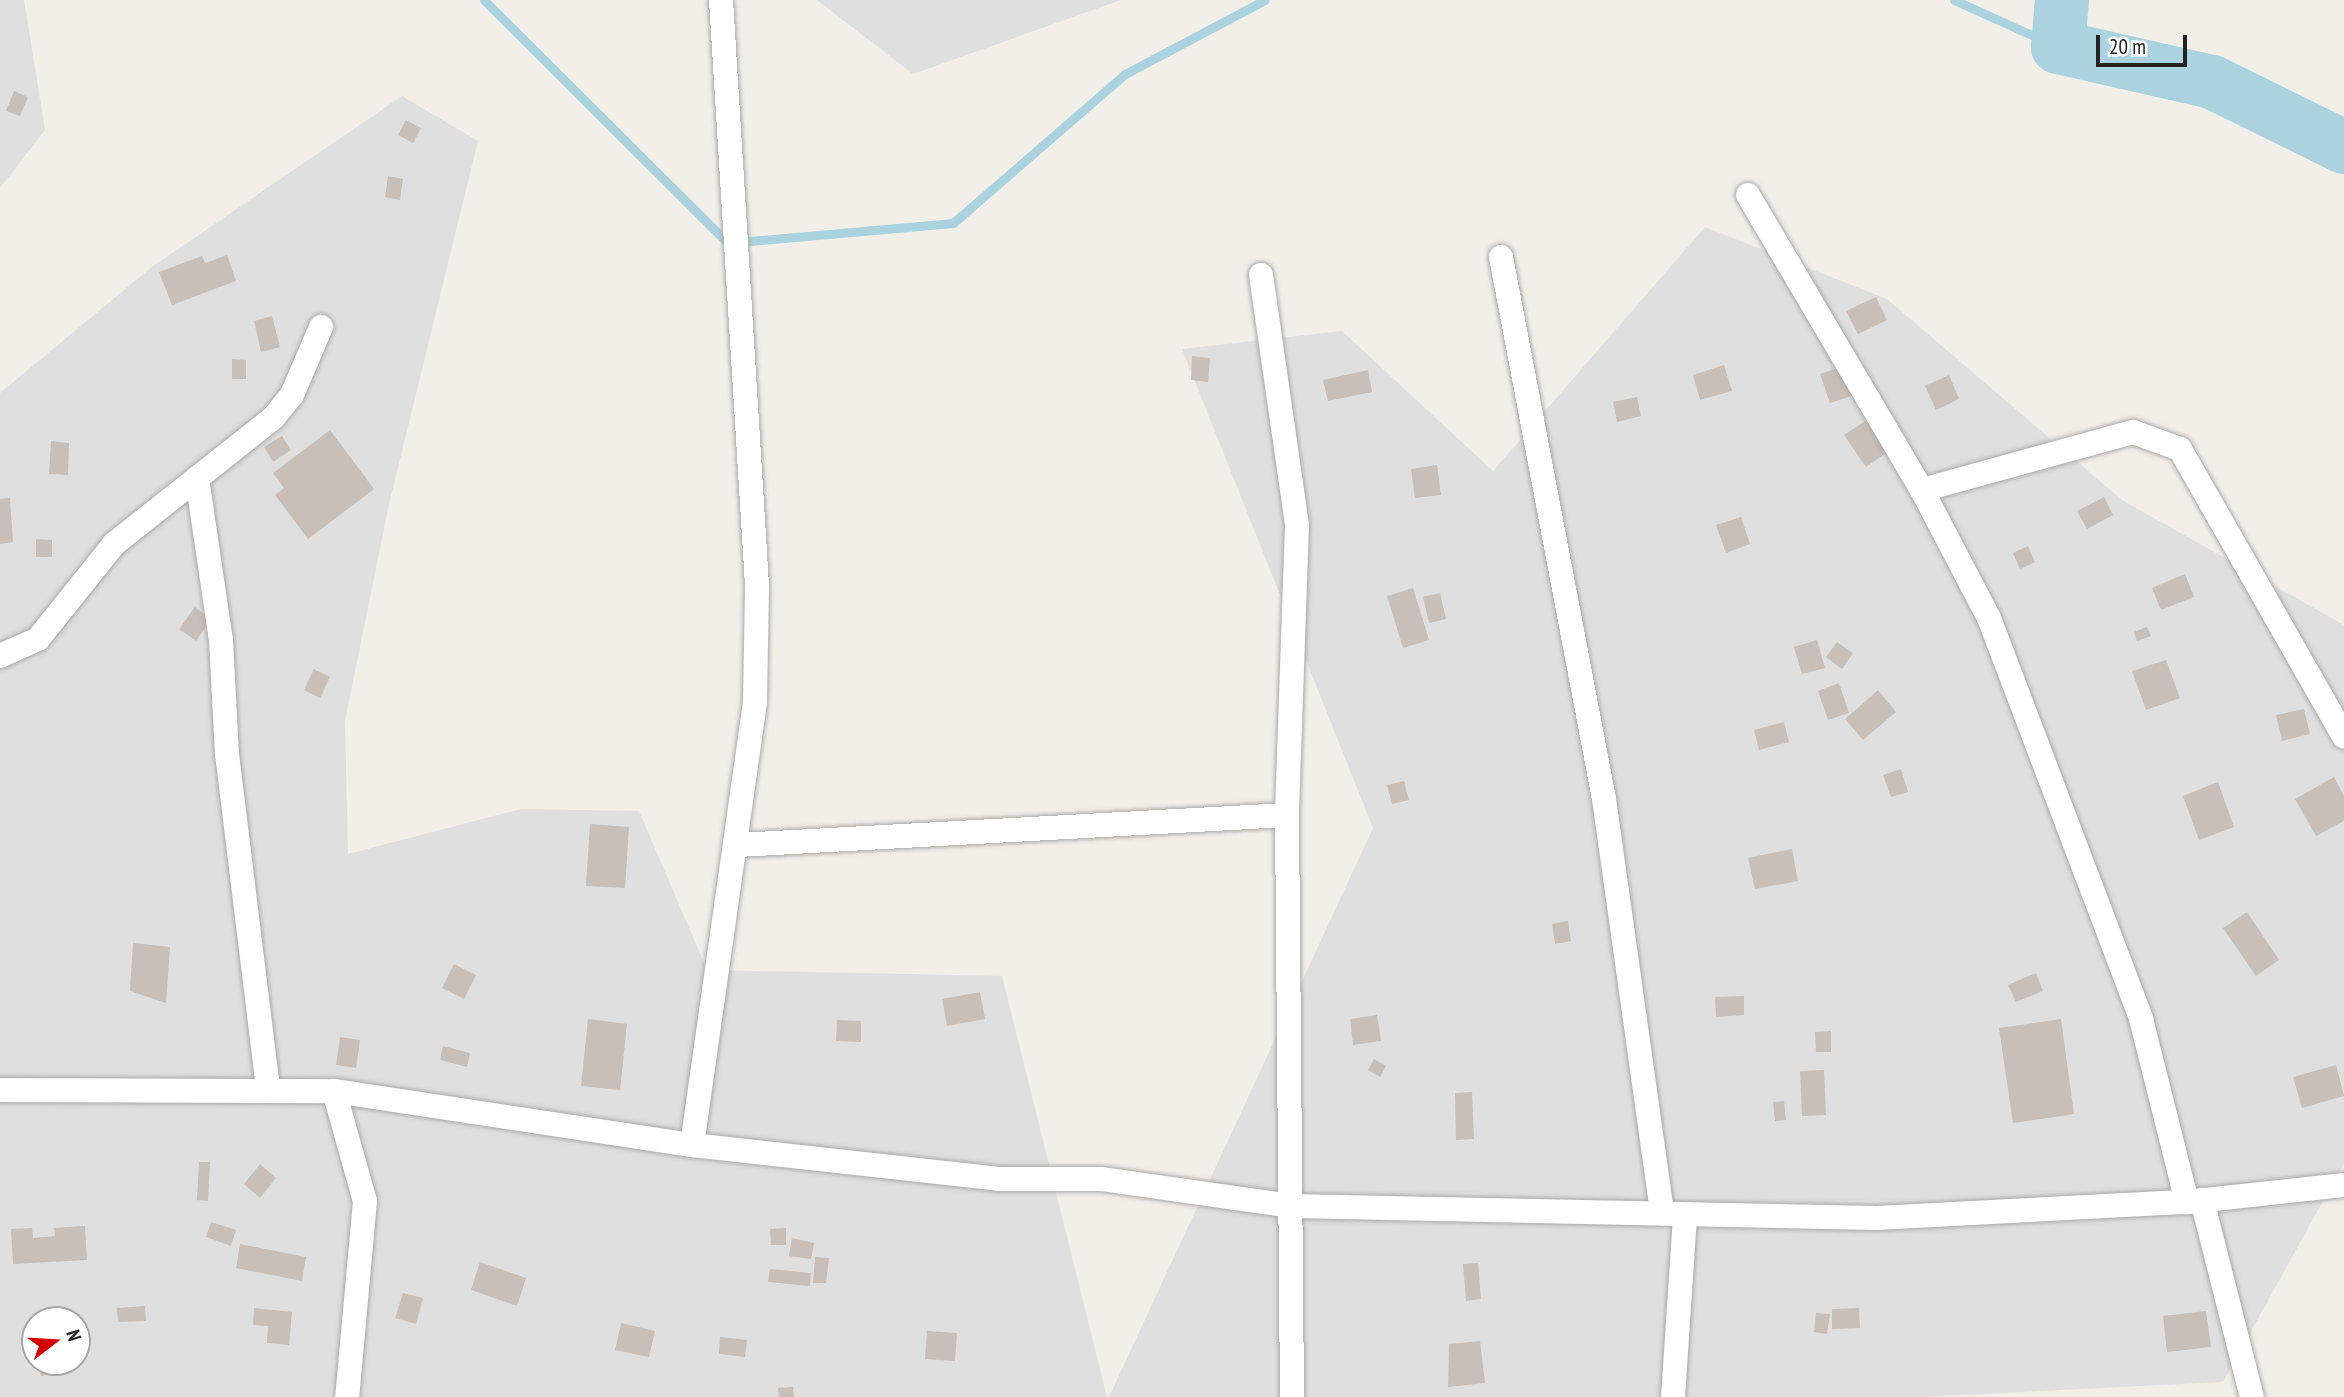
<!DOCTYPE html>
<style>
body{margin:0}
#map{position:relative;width:2344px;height:1397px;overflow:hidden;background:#f2efe9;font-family:"PT Sans Narrow",sans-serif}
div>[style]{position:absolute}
.residential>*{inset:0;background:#e0dfdf}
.stream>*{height:9px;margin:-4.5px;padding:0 4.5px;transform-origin:4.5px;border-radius:4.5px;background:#aad3df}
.river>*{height:54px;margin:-27px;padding:0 27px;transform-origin:27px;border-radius:27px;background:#aad3df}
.building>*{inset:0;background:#c7bfb8}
.roads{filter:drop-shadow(0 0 2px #a9a9a9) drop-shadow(0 0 2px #a9a9a9)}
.street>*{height:24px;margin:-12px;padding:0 12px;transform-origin:12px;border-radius:12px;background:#fff}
span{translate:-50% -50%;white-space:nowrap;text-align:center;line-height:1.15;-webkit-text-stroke:7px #fff;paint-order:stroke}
.north{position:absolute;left:21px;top:1306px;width:70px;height:70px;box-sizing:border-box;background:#fff;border:2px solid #a7a7a7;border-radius:50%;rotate:73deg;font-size:19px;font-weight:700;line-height:28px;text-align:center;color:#222}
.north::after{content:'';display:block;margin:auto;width:24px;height:32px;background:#d40000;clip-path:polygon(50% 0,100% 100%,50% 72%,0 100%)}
.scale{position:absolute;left:2096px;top:35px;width:91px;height:32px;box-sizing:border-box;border:4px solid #222;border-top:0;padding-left:9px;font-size:21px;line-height:24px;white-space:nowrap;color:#222;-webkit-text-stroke:5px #fff;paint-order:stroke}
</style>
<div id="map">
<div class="residential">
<div style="clip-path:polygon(0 0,24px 0,45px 130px,0 188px)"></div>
<div style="clip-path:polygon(817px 0,1121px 0,913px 74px)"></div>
<div style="clip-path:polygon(evenodd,402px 96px,478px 141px,389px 504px,345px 721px,348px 854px,521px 809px,639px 811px,707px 970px,1002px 976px,1107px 1397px,0 1397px,0 393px,153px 266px,402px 96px,35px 1320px,77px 1320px,77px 1362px,35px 1362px,35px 1320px)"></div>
<div style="clip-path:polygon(1705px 227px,1887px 299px,2122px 500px,2344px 625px,2344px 1163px,2223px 1382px,1924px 1397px,1109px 1397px,1373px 828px,1182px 349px,1342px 331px,1493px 471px)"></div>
</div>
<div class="stream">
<div style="left:484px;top:0;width:344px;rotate:44.9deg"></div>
<div style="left:728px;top:243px;width:226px;rotate:-5.1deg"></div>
<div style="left:953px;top:223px;width:228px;rotate:-40.9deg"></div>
<div style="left:1125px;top:74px;width:158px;rotate:-27.9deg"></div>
<div style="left:1954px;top:0;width:114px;rotate:24.3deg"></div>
</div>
<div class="river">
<div style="left:2062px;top:0;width:47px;rotate:94.9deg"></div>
<div style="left:2058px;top:47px;width:158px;rotate:12.8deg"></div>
<div style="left:2212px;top:82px;width:147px;rotate:26.2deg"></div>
</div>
<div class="building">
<div style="clip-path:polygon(14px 91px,28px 97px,20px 116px,6px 111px)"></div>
<div style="clip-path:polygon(406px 120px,421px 128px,413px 143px,398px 135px)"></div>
<div style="clip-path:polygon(388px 176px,403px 179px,400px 200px,385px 197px)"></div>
<div style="clip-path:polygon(227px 255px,236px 281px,172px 305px,159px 272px,202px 256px,205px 263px)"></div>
<div style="clip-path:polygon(1876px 297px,1887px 320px,1858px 334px,1846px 311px)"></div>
<div style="clip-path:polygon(272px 316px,280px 347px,261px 352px,254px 321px)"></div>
<div style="clip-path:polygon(1192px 356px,1210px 358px,1208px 382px,1191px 380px)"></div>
<div style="clip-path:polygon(232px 359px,246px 360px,246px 379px,232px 379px)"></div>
<div style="clip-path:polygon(1724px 365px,1732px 391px,1700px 400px,1693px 375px)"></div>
<div style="clip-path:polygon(1845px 366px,1855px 395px,1830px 403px,1820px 374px)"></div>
<div style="clip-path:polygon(1368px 370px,1372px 392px,1328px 401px,1323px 380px)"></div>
<div style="clip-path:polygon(1949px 375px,1959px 399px,1936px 410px,1925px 386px)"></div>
<div style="clip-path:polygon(1637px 397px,1641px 416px,1617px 422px,1613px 402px)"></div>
<div style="clip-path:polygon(1868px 419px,1889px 451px,1866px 467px,1844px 435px)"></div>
<div style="clip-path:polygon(330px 430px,374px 489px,308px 539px,275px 495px,284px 488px,273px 473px)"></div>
<div style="clip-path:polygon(282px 436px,291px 450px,273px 462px,264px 447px)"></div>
<div style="clip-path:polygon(51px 441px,69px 443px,68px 475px,49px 474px)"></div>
<div style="clip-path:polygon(1437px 465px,1441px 495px,1415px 498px,1411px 469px)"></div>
<div style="clip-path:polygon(2104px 497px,2113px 515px,2087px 529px,2077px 511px)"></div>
<div style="clip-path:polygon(10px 498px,13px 542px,0 544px,0 499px)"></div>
<div style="clip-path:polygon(1741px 517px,1750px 544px,1726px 553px,1716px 525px)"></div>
<div style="clip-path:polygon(36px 539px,52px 540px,52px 557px,36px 557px)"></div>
<div style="clip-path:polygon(2028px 546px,2035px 562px,2020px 569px,2013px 553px)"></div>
<div style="clip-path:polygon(2185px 574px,2194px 597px,2161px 610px,2152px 588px)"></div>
<div style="clip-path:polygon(1413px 588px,1429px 640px,1403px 648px,1387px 596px)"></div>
<div style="clip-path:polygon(1440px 593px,1446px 619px,1429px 623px,1423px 597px)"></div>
<div style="clip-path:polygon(195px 607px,211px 619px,196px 641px,179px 629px)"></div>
<div style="clip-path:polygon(2147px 627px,2151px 636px,2137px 641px,2134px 632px)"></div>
<div style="clip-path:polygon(1817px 640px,1825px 668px,1802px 674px,1794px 647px)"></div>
<div style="clip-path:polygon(1837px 642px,1853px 653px,1842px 669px,1826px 657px)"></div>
<div style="clip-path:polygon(2166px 660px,2180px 698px,2146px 710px,2132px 671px)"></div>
<div style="clip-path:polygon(314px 669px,330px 677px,320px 698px,304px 690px)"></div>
<div style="clip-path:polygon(1839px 683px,1849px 713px,1828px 720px,1818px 691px)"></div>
<div style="clip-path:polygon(1878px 690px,1896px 712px,1863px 740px,1845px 719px)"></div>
<div style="clip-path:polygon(2304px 709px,2310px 734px,2282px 741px,2276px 715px)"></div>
<div style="clip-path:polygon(1784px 722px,1789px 742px,1759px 750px,1754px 730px)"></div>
<div style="clip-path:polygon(1901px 769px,1908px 792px,1891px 797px,1883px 775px)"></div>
<div style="clip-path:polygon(2334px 777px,2344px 796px,2344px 821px,2316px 836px,2295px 799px)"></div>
<div style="clip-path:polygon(1404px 781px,1409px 800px,1392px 804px,1387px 785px)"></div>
<div style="clip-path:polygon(2218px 782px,2234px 827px,2199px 840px,2183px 796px)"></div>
<div style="clip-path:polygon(590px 824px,629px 827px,625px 888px,586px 886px)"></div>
<div style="clip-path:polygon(1792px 849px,1798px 881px,1755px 889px,1748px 858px)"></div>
<div style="clip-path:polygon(2247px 912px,2279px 960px,2256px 976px,2223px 928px)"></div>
<div style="clip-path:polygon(1568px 921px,1571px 941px,1555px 944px,1552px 924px)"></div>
<div style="clip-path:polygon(133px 943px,170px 947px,166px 1003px,130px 991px)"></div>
<div style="clip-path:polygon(454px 964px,476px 975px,464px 999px,442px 988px)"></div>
<div style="clip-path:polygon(2036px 973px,2043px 991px,2016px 1002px,2008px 985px)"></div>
<div style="clip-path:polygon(980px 992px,985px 1019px,947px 1026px,942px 999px)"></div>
<div style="clip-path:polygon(1744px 996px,1744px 1015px,1716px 1017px,1715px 997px)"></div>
<div style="clip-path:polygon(1377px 1015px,1381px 1041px,1353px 1045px,1350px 1019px)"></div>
<div style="clip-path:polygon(588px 1019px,627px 1024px,620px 1090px,581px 1086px)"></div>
<div style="clip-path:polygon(2061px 1019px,2074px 1114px,2013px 1123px,1999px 1028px)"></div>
<div style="clip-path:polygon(837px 1020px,861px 1021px,861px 1042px,836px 1041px)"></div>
<div style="clip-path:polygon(1831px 1031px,1831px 1052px,1816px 1052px,1815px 1032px)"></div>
<div style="clip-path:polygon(340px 1037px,360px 1040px,356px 1068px,336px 1065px)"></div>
<div style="clip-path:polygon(443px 1046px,470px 1053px,467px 1067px,440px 1060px)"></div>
<div style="clip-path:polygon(1374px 1059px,1386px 1066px,1380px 1077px,1368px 1070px)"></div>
<div style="clip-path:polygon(2336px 1065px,2344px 1096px,2302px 1108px,2293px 1077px)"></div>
<div style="clip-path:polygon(1824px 1070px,1826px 1115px,1802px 1116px,1800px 1071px)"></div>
<div style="clip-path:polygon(1472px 1092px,1474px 1139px,1456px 1140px,1455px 1093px)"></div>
<div style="clip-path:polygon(1784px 1101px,1786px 1120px,1775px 1121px,1773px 1102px)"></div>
<div style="clip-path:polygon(199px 1162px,210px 1162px,208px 1201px,197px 1200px)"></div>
<div style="clip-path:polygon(260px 1164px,276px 1178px,260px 1198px,244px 1184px)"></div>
<div style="clip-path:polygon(211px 1222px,236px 1230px,231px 1246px,206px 1237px)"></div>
<div style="clip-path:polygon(85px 1226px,87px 1260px,13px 1264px,11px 1229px,32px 1228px,33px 1238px,55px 1236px,54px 1228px)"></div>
<div style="clip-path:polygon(786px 1228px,786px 1245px,771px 1245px,770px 1229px)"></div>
<div style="clip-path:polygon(792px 1238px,814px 1243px,811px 1259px,789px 1256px)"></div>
<div style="clip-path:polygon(240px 1244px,306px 1257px,302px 1281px,236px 1268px)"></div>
<div style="clip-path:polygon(815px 1257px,829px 1258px,826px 1283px,813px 1283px)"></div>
<div style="clip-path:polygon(480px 1262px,526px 1278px,517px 1306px,471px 1290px)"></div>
<div style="clip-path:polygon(1478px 1263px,1481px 1299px,1466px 1301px,1463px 1264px)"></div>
<div style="clip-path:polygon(770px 1269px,811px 1273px,810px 1286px,768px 1282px)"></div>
<div style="clip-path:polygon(403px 1293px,423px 1298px,416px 1324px,395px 1318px)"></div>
<div style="clip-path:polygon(145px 1306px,146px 1321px,118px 1322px,117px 1308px)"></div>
<div style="clip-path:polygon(254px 1308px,292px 1312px,289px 1345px,267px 1343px,268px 1326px,253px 1325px)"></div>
<div style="clip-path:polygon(1859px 1308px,1860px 1328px,1832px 1329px,1832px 1309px)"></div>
<div style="clip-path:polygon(2206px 1311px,2211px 1347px,2167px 1352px,2163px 1316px)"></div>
<div style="clip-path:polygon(1816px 1313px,1830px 1314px,1827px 1334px,1814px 1332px)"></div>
<div style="clip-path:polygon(621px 1323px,655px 1331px,649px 1357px,615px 1350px)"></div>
<div style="clip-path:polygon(927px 1331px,957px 1333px,955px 1361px,925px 1359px)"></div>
<div style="clip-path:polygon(720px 1337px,747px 1340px,745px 1357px,719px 1354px)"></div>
<div style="clip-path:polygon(1480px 1341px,1485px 1383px,1448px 1387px,1449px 1344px)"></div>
<div style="clip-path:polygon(38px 1362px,67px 1362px,68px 1370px,41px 1376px)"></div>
<div style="clip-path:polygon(793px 1387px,794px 1397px,779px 1397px,778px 1388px)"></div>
</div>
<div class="roads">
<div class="street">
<div style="left:1748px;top:195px;width:342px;rotate:59.5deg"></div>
<div style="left:1922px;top:490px;width:144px;rotate:62.4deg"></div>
<div style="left:1989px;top:618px;width:429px;rotate:69.2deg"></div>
<div style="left:2141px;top:1019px;width:189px;rotate:75.9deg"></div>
<div style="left:1501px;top:257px;width:552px;rotate:79.24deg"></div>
<div style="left:1604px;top:799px;width:418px;rotate:82deg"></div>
<div style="left:1261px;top:275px;width:253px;rotate:81.8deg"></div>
<div style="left:1297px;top:525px;width:290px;rotate:92deg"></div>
<div style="left:1287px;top:815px;width:582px;rotate:89.51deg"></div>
<div style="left:197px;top:478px;width:164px;rotate:81.6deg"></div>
<div style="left:221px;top:640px;width:114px;rotate:87deg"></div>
<div style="left:227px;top:754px;width:338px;rotate:83deg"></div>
<div style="left:1922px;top:490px;width:219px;rotate:-15.4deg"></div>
<div style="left:2133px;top:432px;width:50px;rotate:19.9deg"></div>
<div style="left:2180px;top:449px;width:331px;rotate:60.3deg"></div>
<div style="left:0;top:656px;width:42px;rotate:-24.1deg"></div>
<div style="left:38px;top:639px;width:122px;rotate:-51.3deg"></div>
<div style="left:114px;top:544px;width:204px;rotate:-38.4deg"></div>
<div style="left:274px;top:417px;width:28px;rotate:-51deg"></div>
<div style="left:292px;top:395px;width:74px;rotate:-66.9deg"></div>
<div style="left:738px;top:845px;width:550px;rotate:-3.13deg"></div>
<div style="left:0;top:1090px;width:334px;rotate:0.2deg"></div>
<div style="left:334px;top:1091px;width:362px;rotate:8.6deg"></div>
<div style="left:692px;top:1145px;width:309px;rotate:6.3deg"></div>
<div style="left:999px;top:1179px;width:103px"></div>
<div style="left:1102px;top:1179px;width:191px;rotate:8.1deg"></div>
<div style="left:1291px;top:1206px;width:586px;rotate:1.17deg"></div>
<div style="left:1877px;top:1218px;width:310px;rotate:-3deg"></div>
<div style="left:2187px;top:1202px;width:158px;rotate:-6.2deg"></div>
<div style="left:334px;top:1091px;width:114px;rotate:74.3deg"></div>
<div style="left:365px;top:1201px;width:197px;rotate:95.2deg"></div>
<div style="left:692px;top:1145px;width:447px;rotate:-81.9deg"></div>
<div style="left:755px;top:702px;width:117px;rotate:-89deg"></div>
<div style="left:757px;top:585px;width:586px;rotate:-93.52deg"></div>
<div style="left:2202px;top:1200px;width:203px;rotate:75.8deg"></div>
<div style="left:1673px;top:1397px;width:183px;rotate:-86.2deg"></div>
</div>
</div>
<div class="north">N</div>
<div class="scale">20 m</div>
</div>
